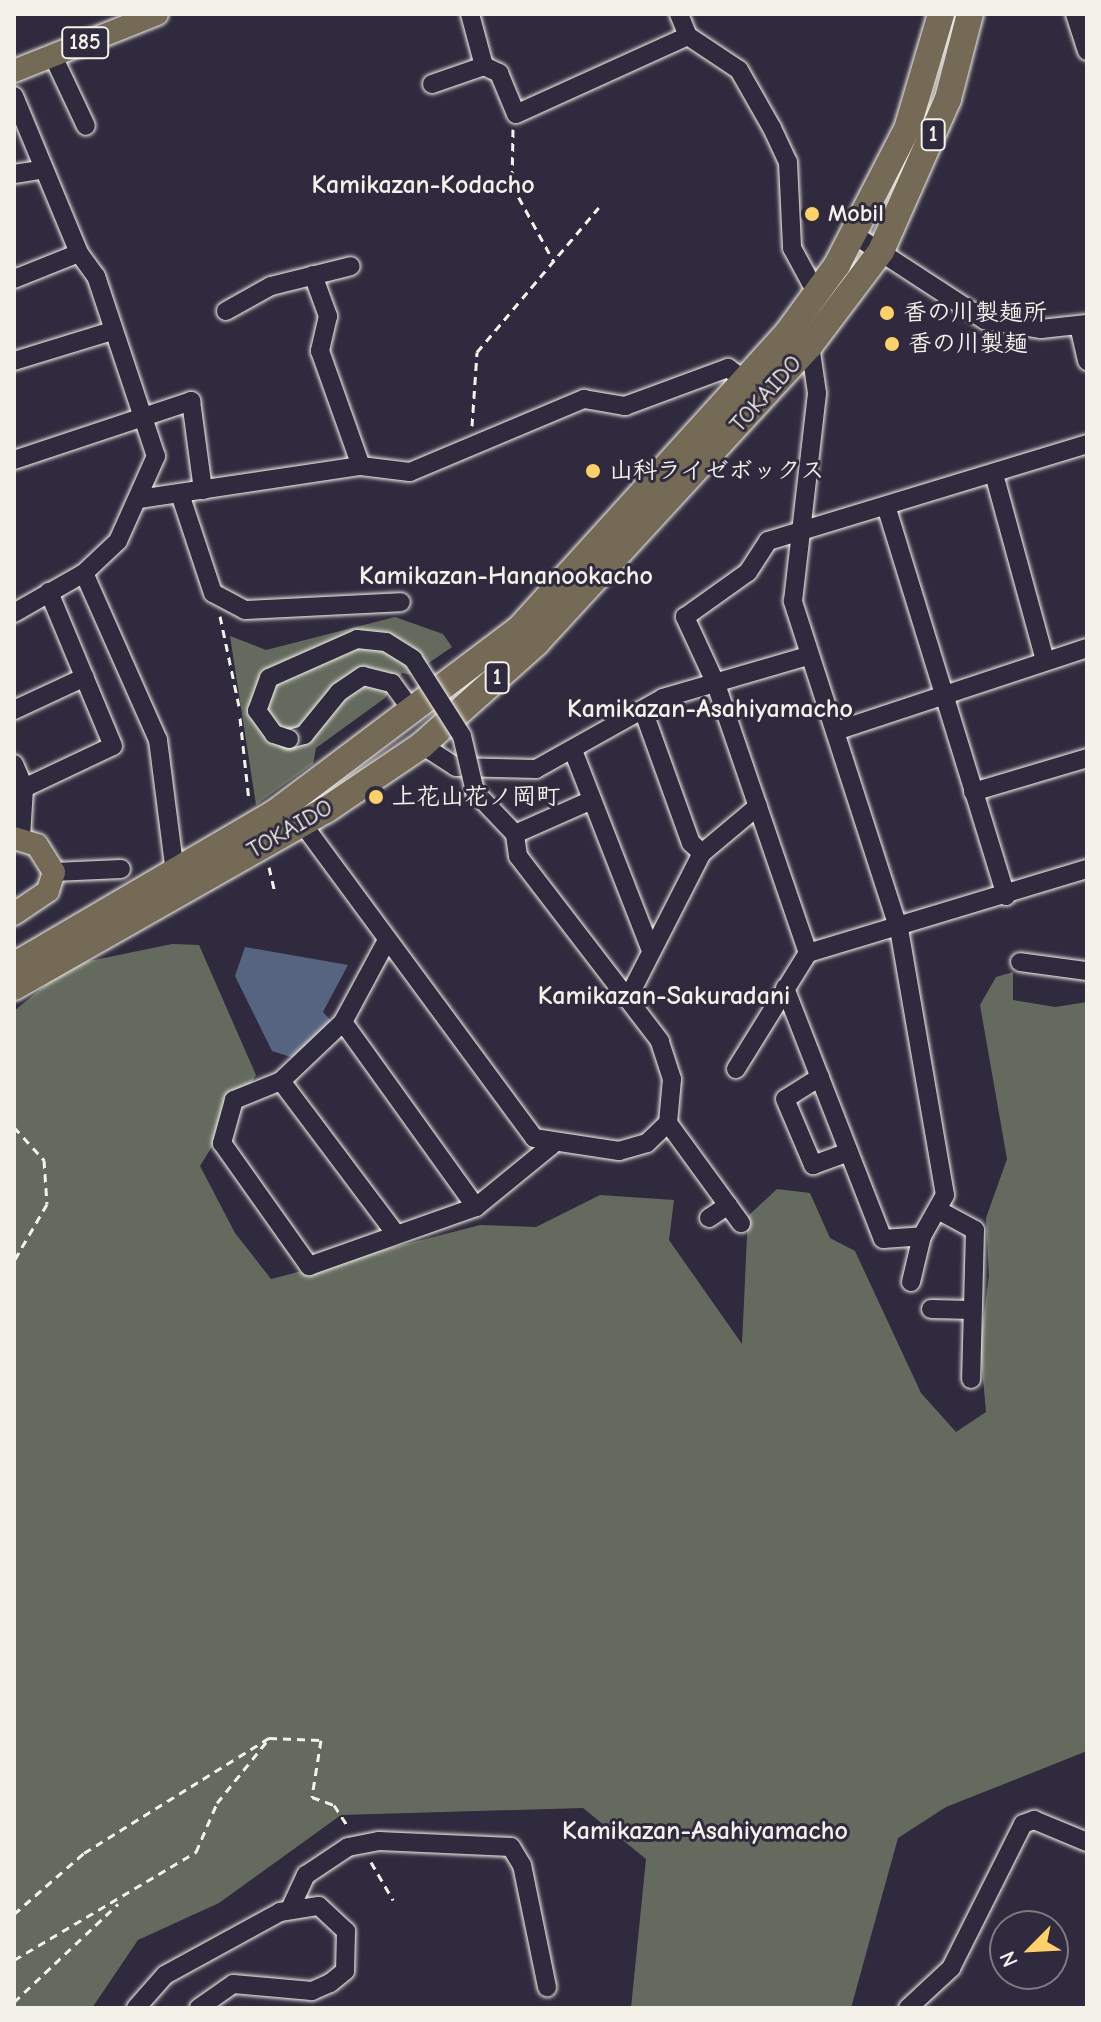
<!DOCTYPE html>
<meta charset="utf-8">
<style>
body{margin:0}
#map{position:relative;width:1101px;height:2022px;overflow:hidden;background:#2f2a3d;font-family:"Comic Neue","Klee One",sans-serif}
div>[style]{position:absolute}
.green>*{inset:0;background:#646b5e}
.water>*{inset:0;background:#576480}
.path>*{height:3px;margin-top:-1.5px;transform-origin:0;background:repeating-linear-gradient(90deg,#f4f1e8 0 8px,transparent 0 14px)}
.roads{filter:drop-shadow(0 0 2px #f4f1e8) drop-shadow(0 0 2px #f4f1e8)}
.minor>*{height:18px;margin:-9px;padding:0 9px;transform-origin:9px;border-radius:9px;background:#2f2a3d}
.major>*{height:22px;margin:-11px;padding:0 11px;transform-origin:11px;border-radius:11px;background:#756a55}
.highway>*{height:26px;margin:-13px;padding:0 13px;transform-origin:13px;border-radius:13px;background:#756a55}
.bridges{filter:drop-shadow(0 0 2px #f4f1e8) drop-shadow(0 0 2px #f4f1e8)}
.minor-bridge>*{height:18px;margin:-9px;padding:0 9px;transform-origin:9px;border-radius:9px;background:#2f2a3d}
.dots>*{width:22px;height:22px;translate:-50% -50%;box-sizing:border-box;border:4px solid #2f2a3d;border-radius:50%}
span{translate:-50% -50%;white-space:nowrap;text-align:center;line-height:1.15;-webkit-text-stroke:6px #2f2a3d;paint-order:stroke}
.shield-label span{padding:2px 6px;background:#2f2a3d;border:2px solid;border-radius:6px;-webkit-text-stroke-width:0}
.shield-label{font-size:22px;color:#f4f1e8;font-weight:700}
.poi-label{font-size:24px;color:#f4f1e8;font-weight:700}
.left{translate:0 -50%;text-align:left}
.street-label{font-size:24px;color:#f4f1e8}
.neighbourhood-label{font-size:26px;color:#f4f1e8;font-weight:700}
.frame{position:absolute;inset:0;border:16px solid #f4f1e8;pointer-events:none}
.north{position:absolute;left:989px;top:1910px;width:80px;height:80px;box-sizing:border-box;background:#2f2a3d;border:2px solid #7e7a81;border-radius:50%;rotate:246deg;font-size:22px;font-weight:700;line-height:32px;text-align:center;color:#f4f1e8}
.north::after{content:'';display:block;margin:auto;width:28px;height:36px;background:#ffd166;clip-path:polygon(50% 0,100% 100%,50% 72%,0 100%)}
</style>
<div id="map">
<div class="green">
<div style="clip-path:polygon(395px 617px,443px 634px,452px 647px,411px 675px,402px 673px,385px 698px,316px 748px,313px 764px,256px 805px,230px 636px,266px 650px)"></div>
<div style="clip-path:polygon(172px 944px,199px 945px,256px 1075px,200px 1166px,235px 1233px,271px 1279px,480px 1225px,536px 1227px,600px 1195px,674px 1200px,669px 1240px,742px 1344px,748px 1216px,777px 1189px,810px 1193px,830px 1238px,855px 1251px,921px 1393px,956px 1432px,986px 1412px,980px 1345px,989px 1276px,986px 1218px,1007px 1159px,980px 1005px,996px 977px,1013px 972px,1013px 1000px,1055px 1007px,1087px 1002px,1087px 1751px,946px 1807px,898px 1838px,851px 2008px,631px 2008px,646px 1859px,583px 1808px,341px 1815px,219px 1903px,138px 1940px,92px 2008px,14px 2008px,14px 1011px,70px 965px)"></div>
</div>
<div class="water">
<div style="clip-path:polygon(245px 947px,348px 965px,323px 1012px,331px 1021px,297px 1059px,272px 1051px,235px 976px)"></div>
</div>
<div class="path">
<div style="left:513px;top:129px;width:56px;rotate:91deg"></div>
<div style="left:512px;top:185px;width:88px;rotate:61.4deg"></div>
<div style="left:472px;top:426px;width:74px;rotate:-86.1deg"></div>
<div style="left:477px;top:352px;width:189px;rotate:-49.9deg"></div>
<div style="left:220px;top:616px;width:92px;rotate:78.1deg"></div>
<div style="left:240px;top:718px;width:83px;rotate:83.8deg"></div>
<div style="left:269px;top:867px;width:23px;rotate:77deg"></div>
<div style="left:14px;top:1127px;width:45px;rotate:47.7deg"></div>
<div style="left:44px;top:1160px;width:44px;rotate:86.1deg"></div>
<div style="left:47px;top:1204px;width:66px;rotate:120.1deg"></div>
<div style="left:371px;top:1862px;width:44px;rotate:59.9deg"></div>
<div style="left:14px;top:1914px;width:93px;rotate:-41.1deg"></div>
<div style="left:84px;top:1853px;width:218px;rotate:-31.9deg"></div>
<div style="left:269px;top:1738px;width:52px;rotate:2.2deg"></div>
<div style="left:321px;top:1740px;width:58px;rotate:99deg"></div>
<div style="left:312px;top:1797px;width:23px;rotate:20deg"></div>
<div style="left:334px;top:1805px;width:27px;rotate:57deg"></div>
<div style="left:14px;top:1960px;width:212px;rotate:-30.7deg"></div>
<div style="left:196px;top:1852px;width:53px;rotate:-66.8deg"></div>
<div style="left:217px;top:1803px;width:80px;rotate:-51.1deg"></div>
<div style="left:14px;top:2002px;width:143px;rotate:-43.3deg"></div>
</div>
<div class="roads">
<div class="minor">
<div style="left:470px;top:14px;width:54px;rotate:74.9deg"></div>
<div style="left:484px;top:66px;width:17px;rotate:25deg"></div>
<div style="left:499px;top:73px;width:44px;rotate:67.5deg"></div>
<div style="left:516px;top:114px;width:189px;rotate:-24.4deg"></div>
<div style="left:679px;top:14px;width:24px;rotate:68deg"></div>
<div style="left:688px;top:36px;width:61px;rotate:33.7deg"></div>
<div style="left:739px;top:70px;width:67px;rotate:60.4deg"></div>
<div style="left:772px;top:128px;width:38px;rotate:65deg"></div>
<div style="left:788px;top:162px;width:86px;rotate:87.3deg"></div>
<div style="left:792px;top:248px;width:52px;rotate:61.5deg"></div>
<div style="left:1075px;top:14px;width:39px;rotate:72deg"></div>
<div style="left:53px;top:56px;width:77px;rotate:64.8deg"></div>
<div style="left:432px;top:84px;width:55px;rotate:-19.1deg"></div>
<div style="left:14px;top:96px;width:170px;rotate:67.5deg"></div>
<div style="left:79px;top:253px;width:29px;rotate:54deg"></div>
<div style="left:96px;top:276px;width:190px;rotate:71.6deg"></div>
<div style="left:156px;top:456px;width:93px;rotate:114.1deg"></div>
<div style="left:118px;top:541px;width:47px;rotate:136.7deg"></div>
<div style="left:84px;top:573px;width:81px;rotate:150.3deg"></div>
<div style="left:14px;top:174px;width:30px;rotate:-9deg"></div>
<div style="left:856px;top:236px;width:154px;rotate:33.1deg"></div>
<div style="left:985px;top:320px;width:57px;rotate:9.1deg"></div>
<div style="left:1041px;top:329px;width:46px;rotate:-6.2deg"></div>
<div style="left:313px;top:275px;width:44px;rotate:69.9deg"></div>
<div style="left:328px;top:316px;width:36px;rotate:103deg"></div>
<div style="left:320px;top:351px;width:122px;rotate:70.4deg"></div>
<div style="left:14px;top:279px;width:70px;rotate:-21.8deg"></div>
<div style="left:226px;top:311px;width:51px;rotate:-29.1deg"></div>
<div style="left:271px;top:286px;width:82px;rotate:-14deg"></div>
<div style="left:1079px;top:326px;width:36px;rotate:77deg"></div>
<div style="left:14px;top:361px;width:102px;rotate:-17deg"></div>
<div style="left:14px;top:460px;width:187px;rotate:-18.4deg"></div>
<div style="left:191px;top:401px;width:90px;rotate:82.3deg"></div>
<div style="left:994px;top:474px;width:193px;rotate:74.7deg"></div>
<div style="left:181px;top:497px;width:101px;rotate:71.6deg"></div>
<div style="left:213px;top:593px;width:36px;rotate:28deg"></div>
<div style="left:245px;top:610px;width:156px;rotate:-2.9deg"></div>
<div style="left:139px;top:499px;width:224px;rotate:-8.5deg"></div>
<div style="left:361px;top:466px;width:49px;rotate:7deg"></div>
<div style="left:410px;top:472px;width:189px;rotate:-22.8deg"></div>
<div style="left:584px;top:399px;width:42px;rotate:9.7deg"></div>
<div style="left:625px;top:406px;width:110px;rotate:-20.3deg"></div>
<div style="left:728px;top:368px;width:22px;rotate:36deg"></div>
<div style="left:887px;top:509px;width:405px;rotate:72.9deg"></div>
<div style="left:84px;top:573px;width:183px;rotate:66.1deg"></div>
<div style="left:158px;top:740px;width:133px;rotate:82.7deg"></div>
<div style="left:14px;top:710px;width:78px;rotate:-24.9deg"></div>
<div style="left:643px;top:710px;width:141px;rotate:70.2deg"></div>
<div style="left:691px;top:843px;width:15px;rotate:42deg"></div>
<div style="left:836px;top:731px;width:264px;rotate:-18.3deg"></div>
<div style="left:289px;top:739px;width:16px;rotate:-15deg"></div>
<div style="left:304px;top:735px;width:55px;rotate:-50.9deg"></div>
<div style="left:339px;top:692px;width:29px;rotate:-34deg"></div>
<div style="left:363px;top:676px;width:30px;rotate:14deg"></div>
<div style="left:392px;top:683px;width:34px;rotate:54deg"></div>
<div style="left:422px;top:745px;width:40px;rotate:32.9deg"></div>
<div style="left:456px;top:767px;width:80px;rotate:1.4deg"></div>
<div style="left:536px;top:769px;width:145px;rotate:-29.2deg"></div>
<div style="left:663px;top:698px;width:151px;rotate:-16.2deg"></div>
<div style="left:574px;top:753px;width:209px;rotate:68.7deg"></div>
<div style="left:14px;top:764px;width:26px;rotate:67deg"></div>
<div style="left:973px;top:792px;width:119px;rotate:-16.6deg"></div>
<div style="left:302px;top:823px;width:391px;rotate:53.6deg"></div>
<div style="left:534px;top:1138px;width:86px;rotate:8.7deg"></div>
<div style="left:619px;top:1151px;width:29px;rotate:-16deg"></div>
<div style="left:647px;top:1143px;width:29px;rotate:-44deg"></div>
<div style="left:668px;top:1123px;width:44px;rotate:-84.8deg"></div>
<div style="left:672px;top:1079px;width:40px;rotate:-108deg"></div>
<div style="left:660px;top:1041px;width:233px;rotate:-127.5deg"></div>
<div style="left:518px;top:856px;width:22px;rotate:-98deg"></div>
<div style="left:515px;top:834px;width:58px;rotate:-133.6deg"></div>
<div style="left:515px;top:834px;width:84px;rotate:-23.8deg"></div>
<div style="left:21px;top:837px;width:49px;rotate:-86.5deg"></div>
<div style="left:24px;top:788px;width:98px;rotate:-25.3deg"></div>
<div style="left:113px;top:746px;width:167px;rotate:-112.6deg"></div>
<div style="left:54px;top:872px;width:67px;rotate:-2.6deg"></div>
<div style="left:386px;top:942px;width:91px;rotate:118.3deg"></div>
<div style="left:343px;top:1022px;width:86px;rotate:136.4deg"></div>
<div style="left:281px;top:1081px;width:51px;rotate:158deg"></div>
<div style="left:234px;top:1100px;width:45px;rotate:105.6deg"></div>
<div style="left:222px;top:1143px;width:151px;rotate:54.7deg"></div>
<div style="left:309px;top:1266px;width:177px;rotate:-19.5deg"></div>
<div style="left:476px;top:1207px;width:98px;rotate:-39.2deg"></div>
<div style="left:808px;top:953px;width:287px;rotate:-108.9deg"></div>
<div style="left:715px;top:682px;width:72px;rotate:-114.8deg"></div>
<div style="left:685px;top:617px;width:77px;rotate:-35.5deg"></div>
<div style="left:748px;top:572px;width:37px;rotate:-57deg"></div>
<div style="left:768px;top:541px;width:333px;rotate:-16.9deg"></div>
<div style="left:1020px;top:962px;width:68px;rotate:7.7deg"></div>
<div style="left:785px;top:988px;width:269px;rotate:68.7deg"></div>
<div style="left:883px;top:1239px;width:39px;rotate:-4deg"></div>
<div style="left:922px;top:1236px;width:47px;rotate:-60.7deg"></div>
<div style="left:945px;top:1195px;width:269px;rotate:-99.8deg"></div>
<div style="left:899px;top:930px;width:346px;rotate:-107.9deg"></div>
<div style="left:793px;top:601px;width:209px;rotate:-83.4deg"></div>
<div style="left:817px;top:393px;width:49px;rotate:-98.3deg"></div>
<div style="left:628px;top:998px;width:163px;rotate:-63deg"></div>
<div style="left:702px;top:853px;width:73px;rotate:-40deg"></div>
<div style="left:343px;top:1022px;width:228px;rotate:54.3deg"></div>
<div style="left:736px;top:1069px;width:137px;rotate:-58.2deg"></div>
<div style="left:808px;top:953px;width:291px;rotate:-16.8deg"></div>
<div style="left:820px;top:1077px;width:41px;rotate:147.8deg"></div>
<div style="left:785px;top:1099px;width:72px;rotate:67deg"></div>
<div style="left:813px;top:1165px;width:38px;rotate:-20deg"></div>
<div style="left:281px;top:1081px;width:191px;rotate:53.1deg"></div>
<div style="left:668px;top:1123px;width:124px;rotate:53.9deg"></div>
<div style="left:938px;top:1210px;width:42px;rotate:28.4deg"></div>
<div style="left:975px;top:1230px;width:149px;rotate:91.5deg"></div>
<div style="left:709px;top:1218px;width:23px;rotate:-34deg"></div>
<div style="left:911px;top:1282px;width:47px;rotate:-76.6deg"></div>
<div style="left:931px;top:1309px;width:41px;rotate:1.4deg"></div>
<div style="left:290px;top:1909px;width:38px;rotate:-65deg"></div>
<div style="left:306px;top:1875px;width:50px;rotate:-33.7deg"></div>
<div style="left:348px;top:1847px;width:32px;rotate:-11deg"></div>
<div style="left:379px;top:1841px;width:132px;rotate:2.6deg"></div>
<div style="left:511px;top:1847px;width:21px;rotate:59deg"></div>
<div style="left:522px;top:1865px;width:125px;rotate:78.4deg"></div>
<div style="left:136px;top:2008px;width:44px;rotate:-48.7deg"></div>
<div style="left:165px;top:1975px;width:131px;rotate:-28.7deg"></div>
<div style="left:280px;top:1912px;width:39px;rotate:-9deg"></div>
<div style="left:319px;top:1906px;width:37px;rotate:43deg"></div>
<div style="left:346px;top:1931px;width:40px;rotate:91.4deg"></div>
<div style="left:345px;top:1971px;width:19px;rotate:141deg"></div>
<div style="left:330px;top:1983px;width:20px;rotate:156deg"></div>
<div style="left:312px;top:1991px;width:79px;rotate:-174.9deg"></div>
<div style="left:233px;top:1984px;width:42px;rotate:144.8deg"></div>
<div style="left:908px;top:2008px;width:59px;rotate:-42.9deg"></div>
<div style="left:951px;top:1968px;width:161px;rotate:-63.4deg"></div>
<div style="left:1023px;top:1824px;width:12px;rotate:-20deg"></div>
<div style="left:1034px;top:1820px;width:57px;rotate:22.5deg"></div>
</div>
<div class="major">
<div style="left:14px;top:71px;width:154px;rotate:-21.7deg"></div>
<div style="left:14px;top:838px;width:24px;rotate:17deg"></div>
<div style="left:37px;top:845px;width:32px;rotate:58deg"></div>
<div style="left:54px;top:872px;width:20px;rotate:108deg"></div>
<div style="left:48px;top:891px;width:41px;rotate:145.9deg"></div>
</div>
<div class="highway">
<div style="left:17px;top:964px;width:300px;rotate:-30.4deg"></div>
<div style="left:276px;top:812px;width:306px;rotate:-37deg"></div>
<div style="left:520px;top:628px;width:396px;rotate:-47.8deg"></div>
<div style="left:786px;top:335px;width:87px;rotate:-53.9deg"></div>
<div style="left:837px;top:265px;width:153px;rotate:-62.8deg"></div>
<div style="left:907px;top:129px;width:120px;rotate:-73.5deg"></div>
<div style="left:14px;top:987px;width:359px;rotate:-29.6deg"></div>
<div style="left:326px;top:810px;width:116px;rotate:-34.1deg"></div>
<div style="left:422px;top:745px;width:154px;rotate:-41.8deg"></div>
<div style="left:537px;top:642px;width:403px;rotate:-47.4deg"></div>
<div style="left:810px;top:345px;width:118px;rotate:-52.9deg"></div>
<div style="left:881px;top:251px;width:166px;rotate:-66.2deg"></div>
<div style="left:948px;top:99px;width:88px;rotate:-75.5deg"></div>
</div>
</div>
<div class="bridges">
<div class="minor-bridge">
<div style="left:289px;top:739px;width:16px;rotate:-162deg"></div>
<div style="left:274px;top:734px;width:29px;rotate:-126deg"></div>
<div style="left:257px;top:711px;width:35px;rotate:-70deg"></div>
<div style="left:269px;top:678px;width:96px;rotate:-23.9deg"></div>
<div style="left:357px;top:639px;width:29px;rotate:6deg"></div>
<div style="left:386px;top:642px;width:32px;rotate:32deg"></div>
<div style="left:413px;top:659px;width:91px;rotate:57.5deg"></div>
<div style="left:462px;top:736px;width:57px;rotate:76.9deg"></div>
</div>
</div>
<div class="dots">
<div style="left:812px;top:214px;background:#ffd166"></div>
<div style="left:887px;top:313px;background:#ffd166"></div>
<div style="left:892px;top:344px;background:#ffd166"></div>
<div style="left:593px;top:471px;background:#ffd166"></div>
<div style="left:376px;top:797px;background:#ffd166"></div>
</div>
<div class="shield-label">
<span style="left:85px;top:43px">185</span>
<span style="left:933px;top:135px">1</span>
<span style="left:497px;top:678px">1</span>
</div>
<div class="poi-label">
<span class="left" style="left:828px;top:214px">Mobil</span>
<span class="left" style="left:903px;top:313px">香の川製麺所</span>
<span class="left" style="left:908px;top:344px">香の川製麺</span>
<span class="left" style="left:609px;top:471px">山科ライゼボックス</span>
<span class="left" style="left:392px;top:797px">上花山花ノ岡町</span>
</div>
<div class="street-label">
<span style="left:766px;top:394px;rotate:-48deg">TOKAIDO</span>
<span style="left:290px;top:829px;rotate:-30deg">TOKAIDO</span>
</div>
<div class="neighbourhood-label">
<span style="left:423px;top:186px">Kamikazan-Kodacho</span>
<span style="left:506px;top:577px">Kamikazan-Hananookacho</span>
<span style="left:710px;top:710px">Kamikazan-Asahiyamacho</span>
<span style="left:664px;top:997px">Kamikazan-Sakuradani</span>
<span style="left:705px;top:1832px">Kamikazan-Asahiyamacho</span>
</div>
<div class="frame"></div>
<div class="north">N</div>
</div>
